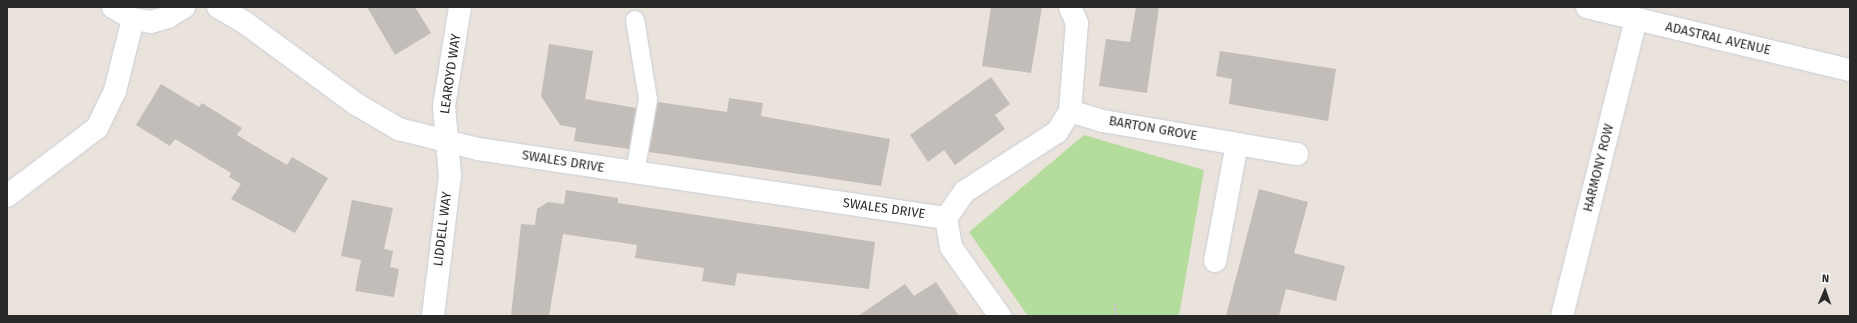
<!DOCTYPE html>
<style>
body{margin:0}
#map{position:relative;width:1857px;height:323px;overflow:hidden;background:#eae3dc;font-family:"Fira Sans",sans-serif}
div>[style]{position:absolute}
.green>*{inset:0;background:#b4dc9d}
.building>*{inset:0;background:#c2bdb8}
.path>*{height:2.5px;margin-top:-1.25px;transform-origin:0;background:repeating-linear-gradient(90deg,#c3c3c3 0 3px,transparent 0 5px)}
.roads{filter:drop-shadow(0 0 1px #caced9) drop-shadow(0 0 1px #caced9)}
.lane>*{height:18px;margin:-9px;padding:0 9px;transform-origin:9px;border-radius:9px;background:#fff}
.street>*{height:22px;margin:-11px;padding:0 11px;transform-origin:11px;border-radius:11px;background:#fff}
span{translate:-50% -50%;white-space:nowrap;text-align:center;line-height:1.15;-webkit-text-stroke:4px #fff;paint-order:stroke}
.street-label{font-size:13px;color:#292929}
.frame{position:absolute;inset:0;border:8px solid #292929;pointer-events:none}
.north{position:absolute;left:1805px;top:271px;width:40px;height:40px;-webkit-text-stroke:3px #fff;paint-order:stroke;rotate:2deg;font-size:11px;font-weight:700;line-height:16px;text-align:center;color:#292929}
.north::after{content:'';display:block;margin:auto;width:14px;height:18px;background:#292929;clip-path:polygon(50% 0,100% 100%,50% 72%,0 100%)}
</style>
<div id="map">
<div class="green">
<div style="clip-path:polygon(1084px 135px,1204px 170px,1179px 316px,1028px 316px,969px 232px)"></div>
</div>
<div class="building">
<div style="clip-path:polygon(367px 7px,415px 7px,431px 33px,395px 55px)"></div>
<div style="clip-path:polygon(991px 7px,1042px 7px,1031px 73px,982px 66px)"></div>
<div style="clip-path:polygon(1136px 7px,1159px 7px,1147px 93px,1099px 86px,1106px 39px,1130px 42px)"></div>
<div style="clip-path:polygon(549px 44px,593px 51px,585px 99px,636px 108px,629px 149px,574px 141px,576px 128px,560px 125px,541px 96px)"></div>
<div style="clip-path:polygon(1220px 51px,1336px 69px,1328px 121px,1229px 104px,1232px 79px,1216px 76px)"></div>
<div style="clip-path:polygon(991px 77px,1010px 104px,995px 115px,1005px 129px,955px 165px,944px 150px,928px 162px,910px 135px)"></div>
<div style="clip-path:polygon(161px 84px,199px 107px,202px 103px,242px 128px,237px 135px,287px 165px,292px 157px,328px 178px,295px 233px,231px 199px,241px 184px,229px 177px,231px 173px,175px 139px,170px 146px,136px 125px)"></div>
<div style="clip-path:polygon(729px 98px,763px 103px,761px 116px,890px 139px,881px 186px,649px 152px,658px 102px,727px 112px)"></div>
<div style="clip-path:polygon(1259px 189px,1308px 202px,1294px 253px,1345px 266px,1336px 301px,1286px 289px,1279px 316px,1226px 316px)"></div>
<div style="clip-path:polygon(566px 190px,618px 198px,618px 203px,875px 242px,869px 289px,737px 273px,735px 286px,702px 281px,704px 268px,635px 258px,637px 245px,563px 234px,549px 316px,511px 316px,521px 224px,535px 225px,537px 209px,548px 202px,564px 204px)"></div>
<div style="clip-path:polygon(352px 200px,393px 208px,384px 249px,393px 251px,390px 267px,399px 269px,394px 297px,355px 291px,361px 260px,341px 256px)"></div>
<div style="clip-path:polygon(936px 282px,959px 316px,858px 316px,905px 284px,914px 296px)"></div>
</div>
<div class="path">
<div style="left:1115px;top:316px;width:12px;rotate:-90deg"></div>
</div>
<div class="roads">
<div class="lane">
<div style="left:635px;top:173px;width:75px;rotate:-80deg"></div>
<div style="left:648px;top:99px;width:80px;rotate:-99.3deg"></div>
</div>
<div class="street">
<div style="left:113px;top:7px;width:23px;rotate:31deg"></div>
<div style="left:133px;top:19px;width:18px;rotate:9deg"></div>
<div style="left:151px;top:22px;width:18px;rotate:-16deg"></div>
<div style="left:168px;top:17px;width:19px;rotate:-32deg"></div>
<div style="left:218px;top:7px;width:30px;rotate:30deg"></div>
<div style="left:244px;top:22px;width:139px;rotate:36.2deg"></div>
<div style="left:356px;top:104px;width:50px;rotate:30.2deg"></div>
<div style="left:399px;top:129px;width:81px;rotate:14.2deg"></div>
<div style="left:478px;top:149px;width:473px;rotate:8.4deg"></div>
<div style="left:1587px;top:7px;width:270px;rotate:13.5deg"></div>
<div style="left:1070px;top:111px;width:34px;rotate:17deg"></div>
<div style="left:1103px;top:121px;width:136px;rotate:9.7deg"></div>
<div style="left:1237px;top:144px;width:119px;rotate:100.6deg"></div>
<div style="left:1237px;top:144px;width:61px;rotate:9.5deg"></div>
<div style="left:7px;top:196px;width:113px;rotate:-37.1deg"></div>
<div style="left:97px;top:128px;width:41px;rotate:-64.1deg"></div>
<div style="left:115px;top:91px;width:74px;rotate:-76deg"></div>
<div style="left:946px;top:218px;width:32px;rotate:-55deg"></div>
<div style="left:964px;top:192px;width:111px;rotate:-32.8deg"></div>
<div style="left:1057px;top:132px;width:25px;rotate:-58deg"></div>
<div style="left:1070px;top:111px;width:88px;rotate:-85.5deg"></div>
<div style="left:1077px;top:23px;width:17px;rotate:-114deg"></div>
<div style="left:946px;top:218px;width:29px;rotate:80deg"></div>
<div style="left:951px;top:247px;width:85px;rotate:54.6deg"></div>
<div style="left:433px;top:316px;width:141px;rotate:-83.1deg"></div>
<div style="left:450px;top:176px;width:70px;rotate:-94.9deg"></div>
<div style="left:444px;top:106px;width:100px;rotate:-80.8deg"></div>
<div style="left:1562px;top:316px;width:305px;rotate:-76deg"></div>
</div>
</div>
<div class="street-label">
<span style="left:1718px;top:39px;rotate:13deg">ADASTRAL AVENUE</span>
<span style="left:451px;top:74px;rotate:-82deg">LEAROYD WAY</span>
<span style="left:1153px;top:129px;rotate:10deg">BARTON GROVE</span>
<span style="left:563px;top:162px;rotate:9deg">SWALES DRIVE</span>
<span style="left:1599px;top:168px;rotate:-76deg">HARMONY ROW</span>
<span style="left:884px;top:209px;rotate:8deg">SWALES DRIVE</span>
<span style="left:443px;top:229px;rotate:-83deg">LIDDELL WAY</span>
</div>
<div class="frame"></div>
<div class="north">N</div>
</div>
